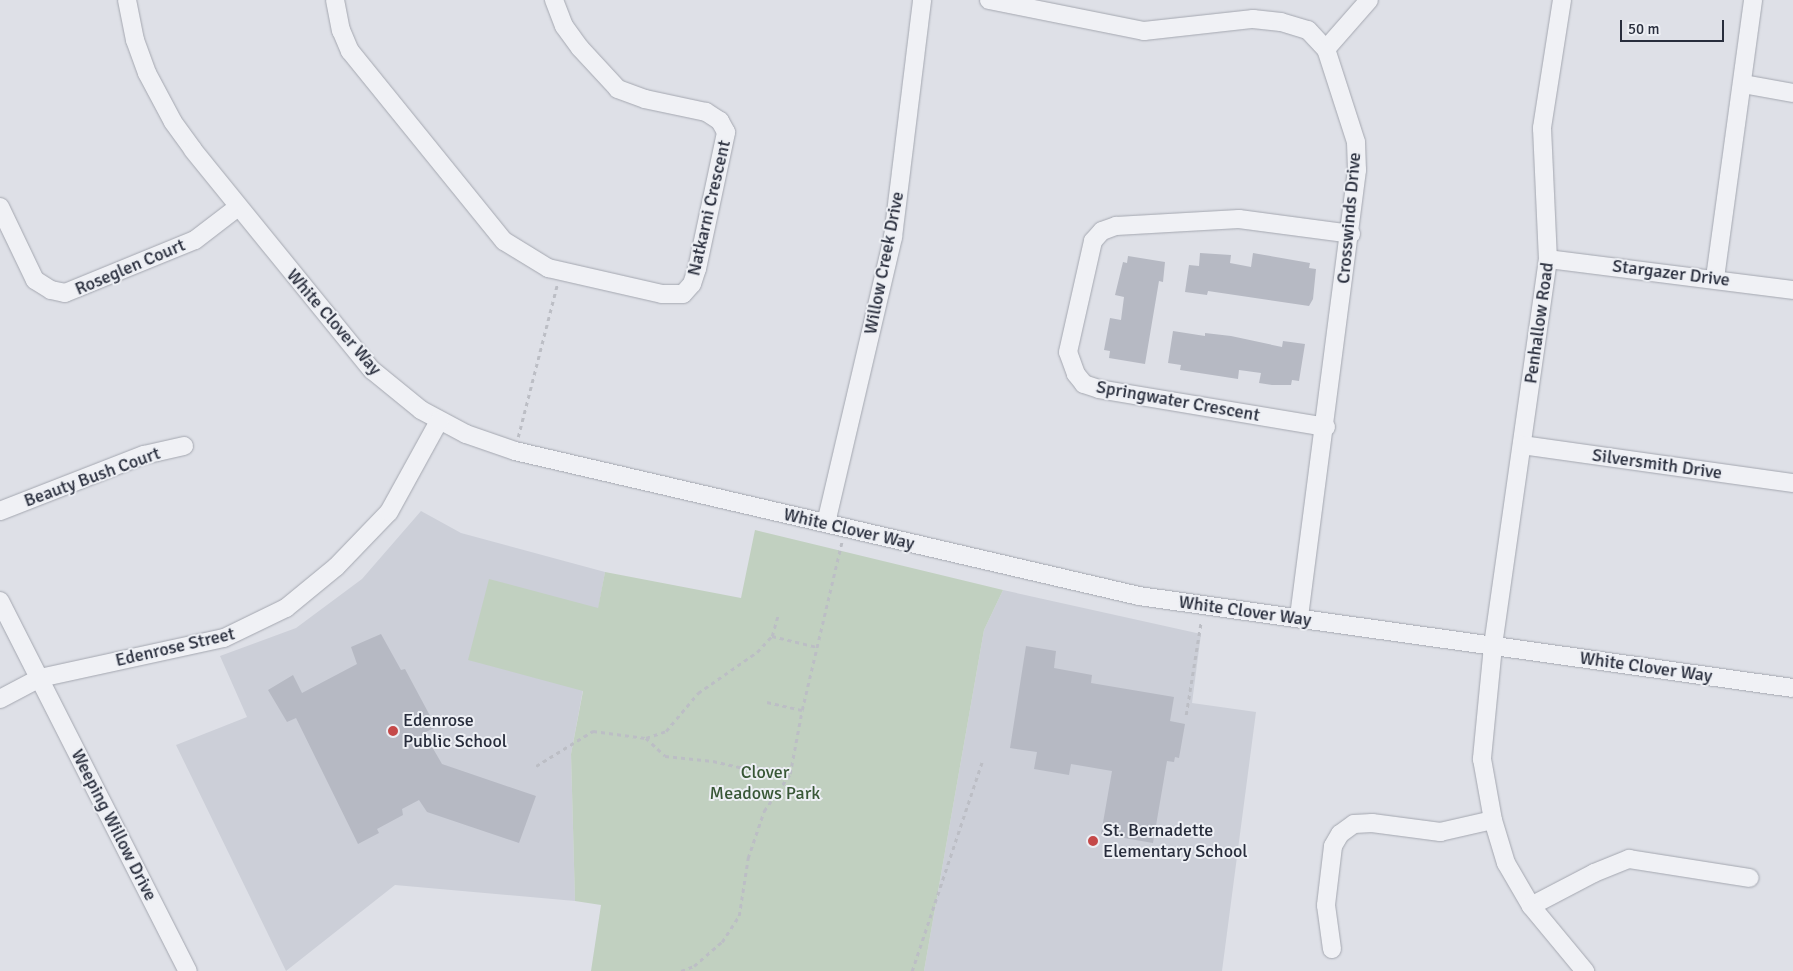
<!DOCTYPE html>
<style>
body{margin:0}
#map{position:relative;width:1793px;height:971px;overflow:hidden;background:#dee0e7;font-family:Signika,sans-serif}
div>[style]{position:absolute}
.built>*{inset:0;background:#cccfd8}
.green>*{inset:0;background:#c1d0c0}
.building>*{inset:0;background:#b6b9c3}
.path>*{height:2.5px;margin-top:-1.25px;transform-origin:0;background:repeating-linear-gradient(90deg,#bcbec5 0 4px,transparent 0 8px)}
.roads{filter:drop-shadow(0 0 1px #a4a7b0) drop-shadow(0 0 1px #a4a7b0)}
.minor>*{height:18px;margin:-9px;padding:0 9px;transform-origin:9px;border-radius:9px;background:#f0f1f5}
.dots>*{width:14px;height:14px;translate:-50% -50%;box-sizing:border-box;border:2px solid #edeff4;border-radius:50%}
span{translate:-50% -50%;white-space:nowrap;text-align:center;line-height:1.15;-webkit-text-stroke:4px #edeff4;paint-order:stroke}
.street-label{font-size:18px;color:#282d3c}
.poi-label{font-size:18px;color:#282d3c}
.left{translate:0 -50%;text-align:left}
.park-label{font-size:18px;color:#385736}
.scale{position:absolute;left:1620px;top:20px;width:104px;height:22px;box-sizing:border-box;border:2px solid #282d3c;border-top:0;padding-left:6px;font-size:15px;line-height:18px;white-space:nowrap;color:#282d3c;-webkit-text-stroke:4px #edeff4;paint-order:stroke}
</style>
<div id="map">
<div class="built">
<div style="clip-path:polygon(421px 511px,461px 533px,605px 572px,571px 754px,575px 901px,395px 885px,286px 971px,176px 745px,247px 717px,220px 656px,296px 628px,362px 579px)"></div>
<div style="clip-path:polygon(1003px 590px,1201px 634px,1192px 703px,1256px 712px,1222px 971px,924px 971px,984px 630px)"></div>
</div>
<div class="green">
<div style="clip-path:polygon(755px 530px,1003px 590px,984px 630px,924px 971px,591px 971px,601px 905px,575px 901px,571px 754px,583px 691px,468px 660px,489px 579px,598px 608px,605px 572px,741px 598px)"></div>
</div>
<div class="building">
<div style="clip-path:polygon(1200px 253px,1231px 255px,1230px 263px,1251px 267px,1253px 253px,1310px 263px,1309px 268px,1316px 269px,1313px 299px,1309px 306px,1208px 291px,1207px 295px,1185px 292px,1189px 265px,1199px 266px)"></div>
<div style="clip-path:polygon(1128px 256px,1165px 262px,1163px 282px,1159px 281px,1145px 364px,1109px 358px,1110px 351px,1104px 350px,1110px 318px,1121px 320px,1124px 297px,1115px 295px,1123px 262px,1127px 263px)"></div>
<div style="clip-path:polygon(1173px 331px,1205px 336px,1205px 333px,1231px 336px,1282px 347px,1283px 341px,1305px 344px,1299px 381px,1292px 380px,1291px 385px,1272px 385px,1259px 383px,1261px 373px,1239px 370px,1238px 379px,1180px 370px,1181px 365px,1168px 363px)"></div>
<div style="clip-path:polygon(381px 634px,401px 670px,405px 669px,436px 727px,424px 733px,442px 764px,536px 796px,519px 843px,427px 812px,419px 800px,402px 809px,403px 815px,377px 829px,379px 833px,358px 844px,296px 718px,287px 722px,268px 690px,293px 675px,302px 693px,357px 664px,351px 647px)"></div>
<div style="clip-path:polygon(1026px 646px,1056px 651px,1054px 668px,1092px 675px,1091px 683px,1174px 697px,1170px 721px,1185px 724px,1179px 758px,1175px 757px,1174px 762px,1167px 761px,1153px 843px,1101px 834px,1112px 771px,1071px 764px,1069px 775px,1034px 769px,1037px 752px,1010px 748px)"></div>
</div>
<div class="path">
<div style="left:518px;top:437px;width:157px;rotate:-75.6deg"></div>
<div style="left:772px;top:636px;width:22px;rotate:-74deg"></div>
<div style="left:767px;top:702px;width:36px;rotate:13deg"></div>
<div style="left:1186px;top:715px;width:95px;rotate:-80.9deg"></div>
<div style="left:646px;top:738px;width:26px;rotate:43deg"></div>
<div style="left:665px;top:756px;width:48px;rotate:5.9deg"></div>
<div style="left:713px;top:761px;width:27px;rotate:13deg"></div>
<div style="left:739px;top:767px;width:52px;rotate:2.2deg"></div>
<div style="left:536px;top:766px;width:67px;rotate:-31.6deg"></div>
<div style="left:593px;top:731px;width:53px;rotate:7.5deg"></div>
<div style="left:646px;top:738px;width:21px;rotate:-19deg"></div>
<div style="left:666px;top:731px;width:50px;rotate:-49.9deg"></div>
<div style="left:698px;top:693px;width:72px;rotate:-34.8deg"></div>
<div style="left:757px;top:652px;width:22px;rotate:-47deg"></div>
<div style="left:772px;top:636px;width:46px;rotate:13.7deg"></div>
<div style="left:681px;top:971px;width:14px;rotate:-21deg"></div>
<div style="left:694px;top:966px;width:37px;rotate:-41deg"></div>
<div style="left:722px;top:942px;width:31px;rotate:-57deg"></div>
<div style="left:739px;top:916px;width:59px;rotate:-81.2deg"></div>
<div style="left:748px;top:858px;width:50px;rotate:-71.2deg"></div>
<div style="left:764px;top:811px;width:45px;rotate:-54.9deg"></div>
<div style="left:790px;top:774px;width:65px;rotate:-79.4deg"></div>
<div style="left:802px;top:710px;width:174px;rotate:-76.7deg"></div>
<div style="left:912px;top:971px;width:220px;rotate:-71.5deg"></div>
</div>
<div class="roads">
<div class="minor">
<div style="left:127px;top:0;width:41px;rotate:78.7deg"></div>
<div style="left:135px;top:40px;width:35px;rotate:70deg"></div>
<div style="left:147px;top:73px;width:55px;rotate:62deg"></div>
<div style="left:173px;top:122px;width:34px;rotate:54deg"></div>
<div style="left:193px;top:150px;width:284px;rotate:50.9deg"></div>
<div style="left:372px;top:370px;width:63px;rotate:39.2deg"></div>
<div style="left:421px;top:410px;width:51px;rotate:28.1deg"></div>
<div style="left:466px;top:434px;width:52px;rotate:19.1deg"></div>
<div style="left:515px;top:451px;width:641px;rotate:13.08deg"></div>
<div style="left:1139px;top:596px;width:660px;rotate:8.01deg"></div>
<div style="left:335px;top:0;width:31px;rotate:79deg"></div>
<div style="left:341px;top:30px;width:23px;rotate:67deg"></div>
<div style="left:350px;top:51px;width:245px;rotate:51deg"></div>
<div style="left:504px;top:241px;width:52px;rotate:31.5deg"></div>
<div style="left:548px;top:268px;width:117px;rotate:12.8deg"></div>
<div style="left:662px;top:294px;width:21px"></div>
<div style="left:683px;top:294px;width:13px;rotate:-48deg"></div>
<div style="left:692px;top:284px;width:16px;rotate:-72deg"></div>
<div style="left:697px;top:269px;width:140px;rotate:-78deg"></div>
<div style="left:726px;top:132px;width:13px;rotate:-119deg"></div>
<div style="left:720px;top:121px;width:17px;rotate:-147deg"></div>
<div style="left:706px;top:112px;width:62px;rotate:-168deg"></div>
<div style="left:645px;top:99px;width:29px;rotate:-160deg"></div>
<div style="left:618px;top:89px;width:56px;rotate:-132.8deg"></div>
<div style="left:580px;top:48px;width:27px;rotate:-126deg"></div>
<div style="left:564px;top:26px;width:28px;rotate:-111deg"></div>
<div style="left:989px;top:0;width:158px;rotate:11.3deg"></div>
<div style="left:1144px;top:31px;width:110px;rotate:-6.3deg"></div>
<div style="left:1253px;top:19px;width:28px;rotate:6deg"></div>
<div style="left:1281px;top:22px;width:28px;rotate:17deg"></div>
<div style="left:1308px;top:30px;width:26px;rotate:47deg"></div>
<div style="left:1326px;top:49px;width:98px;rotate:72.1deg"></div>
<div style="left:1356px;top:142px;width:28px;rotate:88deg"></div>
<div style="left:1357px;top:170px;width:452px;rotate:97.4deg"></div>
<div style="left:1562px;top:0;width:130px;rotate:98.9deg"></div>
<div style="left:1542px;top:128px;width:131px;rotate:87.4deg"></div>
<div style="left:1548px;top:259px;width:391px;rotate:98.1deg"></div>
<div style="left:1493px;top:646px;width:114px;rotate:95.6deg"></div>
<div style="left:1482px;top:759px;width:62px;rotate:79.8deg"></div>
<div style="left:1493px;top:820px;width:45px;rotate:73.2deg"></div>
<div style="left:1506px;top:863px;width:50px;rotate:59.8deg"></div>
<div style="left:1531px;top:906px;width:85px;rotate:50.3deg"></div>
<div style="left:1326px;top:49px;width:65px;rotate:-48.7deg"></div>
<div style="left:1743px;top:84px;width:51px;rotate:10.2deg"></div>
<div style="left:0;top:207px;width:81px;rotate:64.4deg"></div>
<div style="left:35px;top:280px;width:19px;rotate:32deg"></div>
<div style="left:51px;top:290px;width:14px;rotate:12deg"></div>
<div style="left:65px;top:293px;width:140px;rotate:-22.2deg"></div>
<div style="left:195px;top:240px;width:54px;rotate:-37.5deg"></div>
<div style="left:1548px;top:259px;width:247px;rotate:7.2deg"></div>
<div style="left:1715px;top:278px;width:281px;rotate:-82.2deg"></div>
<div style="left:1326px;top:427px;width:230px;rotate:-170.5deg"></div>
<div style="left:1099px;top:389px;width:16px;rotate:-162deg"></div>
<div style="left:1084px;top:384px;width:13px;rotate:-129deg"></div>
<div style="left:1076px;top:374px;width:23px;rotate:-110deg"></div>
<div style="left:1068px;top:352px;width:114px;rotate:-77.3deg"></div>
<div style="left:1093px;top:241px;width:13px;rotate:-48deg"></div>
<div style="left:1102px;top:231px;width:15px;rotate:-20deg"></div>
<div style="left:1116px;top:226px;width:123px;rotate:-3.3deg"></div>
<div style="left:1239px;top:219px;width:113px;rotate:7.6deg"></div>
<div style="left:1522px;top:445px;width:274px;rotate:8deg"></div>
<div style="left:0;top:511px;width:155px;rotate:-21.3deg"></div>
<div style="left:144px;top:455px;width:41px;rotate:-12.7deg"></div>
<div style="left:826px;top:523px;width:294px;rotate:-76.8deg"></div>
<div style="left:893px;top:237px;width:239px;rotate:-83deg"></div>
<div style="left:0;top:601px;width:415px;rotate:63.1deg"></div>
<div style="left:0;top:699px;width:45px;rotate:-27.7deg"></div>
<div style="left:40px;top:678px;width:188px;rotate:-12.3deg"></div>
<div style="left:224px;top:638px;width:69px;rotate:-25.8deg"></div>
<div style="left:286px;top:608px;width:65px;rotate:-39.4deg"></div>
<div style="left:336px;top:567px;width:76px;rotate:-46.1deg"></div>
<div style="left:389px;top:512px;width:104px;rotate:-61.2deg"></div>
<div style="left:1531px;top:906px;width:71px;rotate:-27.6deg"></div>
<div style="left:1594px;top:873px;width:38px;rotate:-22deg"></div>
<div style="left:1629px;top:859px;width:122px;rotate:8.9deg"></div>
<div style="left:1332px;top:949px;width:44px;rotate:-97.8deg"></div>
<div style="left:1326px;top:905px;width:59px;rotate:-83.2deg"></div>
<div style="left:1333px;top:846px;width:14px;rotate:-60deg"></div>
<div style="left:1340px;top:834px;width:17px;rotate:-36deg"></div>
<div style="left:1354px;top:824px;width:18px;rotate:-3deg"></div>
<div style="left:1372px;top:823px;width:69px;rotate:7.5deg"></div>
<div style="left:1440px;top:832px;width:54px;rotate:-12.8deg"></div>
</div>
</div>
<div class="dots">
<div style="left:393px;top:731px;background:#c54949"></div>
<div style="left:1093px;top:841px;background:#c54949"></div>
</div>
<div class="street-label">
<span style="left:709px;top:208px;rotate:-77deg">Natkarni Crescent</span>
<span style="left:1349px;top:218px;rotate:-85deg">Crosswinds Drive</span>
<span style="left:884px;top:263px;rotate:-79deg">Willow Creek Drive</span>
<span style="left:130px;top:267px;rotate:-23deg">Roseglen Court</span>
<span style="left:1671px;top:273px;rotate:7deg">Stargazer Drive</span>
<span style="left:334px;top:322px;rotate:49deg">White Clover Way</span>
<span style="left:1539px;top:323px;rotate:-82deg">Penhallow Road</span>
<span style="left:1178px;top:401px;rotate:10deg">Springwater Crescent</span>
<span style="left:1657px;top:464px;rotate:8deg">Silversmith Drive</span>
<span style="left:92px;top:477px;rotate:-20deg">Beauty Bush Court</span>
<span style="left:849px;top:529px;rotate:13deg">White Clover Way</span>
<span style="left:1245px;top:611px;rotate:8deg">White Clover Way</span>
<span style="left:175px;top:647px;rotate:-13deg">Edenrose Street</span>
<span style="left:1646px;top:667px;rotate:8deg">White Clover Way</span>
<span style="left:114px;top:825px;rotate:63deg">Weeping Willow Drive</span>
</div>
<div class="poi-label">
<span class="left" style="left:403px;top:731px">Edenrose<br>Public School</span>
<span class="left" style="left:1103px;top:841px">St. Bernadette<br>Elementary School</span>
</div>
<div class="park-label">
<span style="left:765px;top:783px">Clover<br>Meadows Park</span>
</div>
<div class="scale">50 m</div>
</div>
